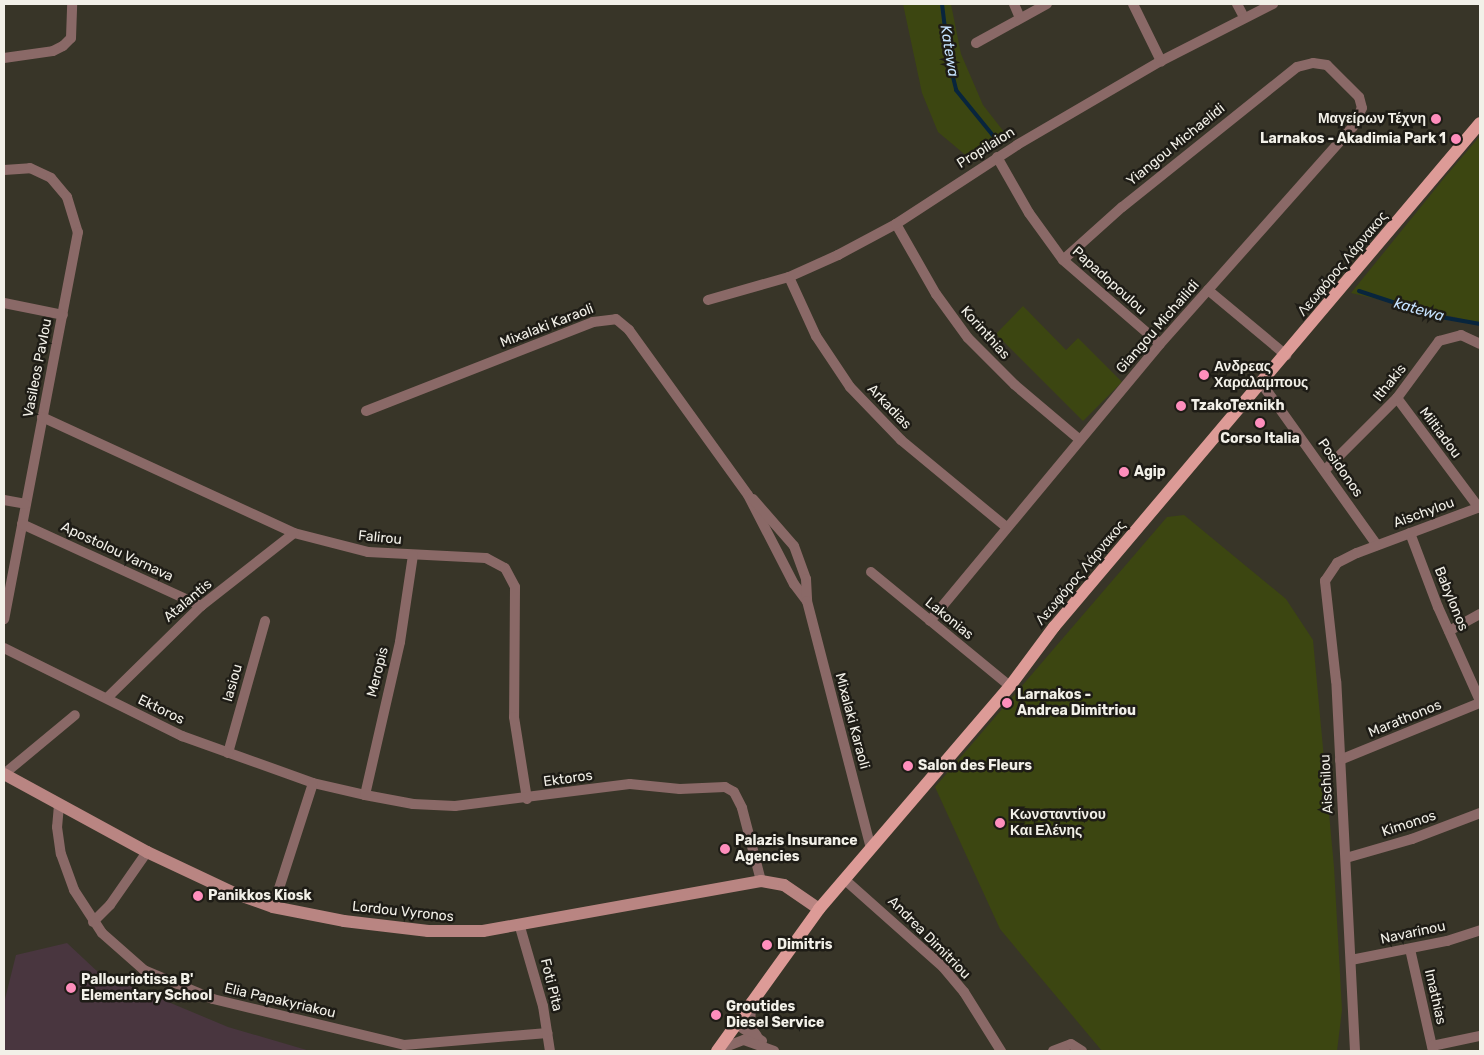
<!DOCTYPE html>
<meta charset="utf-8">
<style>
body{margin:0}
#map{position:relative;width:1484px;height:1055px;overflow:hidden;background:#383528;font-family:Rubik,sans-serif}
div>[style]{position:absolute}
.education>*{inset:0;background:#49363f}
.green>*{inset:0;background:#3c4611}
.stream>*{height:4px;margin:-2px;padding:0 2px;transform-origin:2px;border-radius:2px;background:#08253d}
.street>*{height:10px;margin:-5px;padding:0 5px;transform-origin:5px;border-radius:5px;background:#8a6967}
.secondary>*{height:12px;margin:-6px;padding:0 6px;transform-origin:6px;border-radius:6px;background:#b98582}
.primary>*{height:12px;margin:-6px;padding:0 6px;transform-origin:6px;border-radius:6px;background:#dd9b97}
.dots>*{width:14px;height:14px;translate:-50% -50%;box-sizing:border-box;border:2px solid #1e1c16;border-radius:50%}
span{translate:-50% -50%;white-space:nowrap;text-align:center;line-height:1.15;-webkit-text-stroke:5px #1e1c16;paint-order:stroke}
.poi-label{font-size:14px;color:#f2f0e8;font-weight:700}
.right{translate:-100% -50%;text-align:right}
.left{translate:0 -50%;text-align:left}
.street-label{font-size:14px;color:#f2f0e8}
.water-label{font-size:15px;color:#c6e3ff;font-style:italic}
.frame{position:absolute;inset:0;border:5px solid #f2f0e8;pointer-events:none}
</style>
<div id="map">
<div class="education">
<div style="clip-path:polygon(67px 943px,99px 973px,228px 1027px,310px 1051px,4px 1051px,4px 1003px,16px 955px)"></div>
</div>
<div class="green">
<div style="clip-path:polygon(903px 4px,951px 4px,961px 54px,983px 105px,1008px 137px,969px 158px,938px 132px,922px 93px)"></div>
<div style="clip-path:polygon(1480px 136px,1480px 323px,1351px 293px,1445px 177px)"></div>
<div style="clip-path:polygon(1023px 306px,1066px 350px,1078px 338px,1122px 382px,1083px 421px,996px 334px)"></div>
<div style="clip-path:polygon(1184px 515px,1286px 599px,1313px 640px,1334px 867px,1342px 1010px,1337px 1051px,1102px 1051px,1000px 929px,935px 787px,1167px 517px)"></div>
</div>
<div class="stream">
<div style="left:942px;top:4px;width:57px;rotate:83deg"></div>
<div style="left:949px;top:61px;width:30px;rotate:76deg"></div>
<div style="left:956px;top:90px;width:68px;rotate:50.9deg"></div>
<div style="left:1359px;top:291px;width:80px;rotate:18.2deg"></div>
<div style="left:1435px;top:316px;width:46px;rotate:10.1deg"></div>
</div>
<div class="street">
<div style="left:1014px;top:4px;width:15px;rotate:67deg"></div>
<div style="left:1133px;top:4px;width:64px;rotate:63.8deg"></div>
<div style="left:1237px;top:4px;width:15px;rotate:62deg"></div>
<div style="left:976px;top:43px;width:81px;rotate:-28.8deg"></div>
<div style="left:4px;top:58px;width:49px;rotate:-8.1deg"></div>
<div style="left:53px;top:51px;width:11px;rotate:-27deg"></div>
<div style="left:63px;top:46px;width:11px;rotate:-45deg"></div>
<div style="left:71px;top:38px;width:34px;rotate:-88deg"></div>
<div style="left:997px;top:157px;width:64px;rotate:60.3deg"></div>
<div style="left:1029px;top:213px;width:58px;rotate:54.1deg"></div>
<div style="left:1063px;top:260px;width:128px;rotate:40.9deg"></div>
<div style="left:4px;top:170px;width:26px;rotate:-4deg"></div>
<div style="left:30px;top:168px;width:23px;rotate:25deg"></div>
<div style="left:51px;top:178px;width:25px;rotate:50deg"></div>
<div style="left:67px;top:197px;width:37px;rotate:73deg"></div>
<div style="left:78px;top:232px;width:394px;rotate:100.8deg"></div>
<div style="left:896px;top:224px;width:81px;rotate:60.3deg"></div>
<div style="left:936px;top:294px;width:54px;rotate:54deg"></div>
<div style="left:968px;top:338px;width:66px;rotate:45deg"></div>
<div style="left:1015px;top:385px;width:84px;rotate:40.2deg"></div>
<div style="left:789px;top:277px;width:65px;rotate:65.4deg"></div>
<div style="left:816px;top:336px;width:61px;rotate:56.3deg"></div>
<div style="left:850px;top:387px;width:74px;rotate:46.1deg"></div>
<div style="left:901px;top:440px;width:136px;rotate:39.6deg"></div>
<div style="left:1208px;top:290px;width:102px;rotate:39.8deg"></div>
<div style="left:708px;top:300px;width:84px;rotate:-15.9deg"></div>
<div style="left:789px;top:277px;width:54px;rotate:-24.2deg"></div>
<div style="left:838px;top:255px;width:66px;rotate:-28.1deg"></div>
<div style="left:896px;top:224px;width:145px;rotate:-33.1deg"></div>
<div style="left:1017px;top:145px;width:167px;rotate:-30.3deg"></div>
<div style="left:1161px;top:61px;width:126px;rotate:-27deg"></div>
<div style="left:4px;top:303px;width:60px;rotate:11.5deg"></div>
<div style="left:1262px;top:384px;width:198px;rotate:54.5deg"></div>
<div style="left:1397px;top:398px;width:137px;rotate:53.3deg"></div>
<div style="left:366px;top:411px;width:244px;rotate:-21.4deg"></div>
<div style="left:593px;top:322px;width:23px;rotate:-7deg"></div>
<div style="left:616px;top:319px;width:17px;rotate:40deg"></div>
<div style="left:629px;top:330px;width:203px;rotate:54.2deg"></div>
<div style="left:748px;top:495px;width:100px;rotate:62.7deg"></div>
<div style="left:794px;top:584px;width:21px;rotate:53deg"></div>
<div style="left:42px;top:417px;width:277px;rotate:24.7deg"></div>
<div style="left:294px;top:533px;width:76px;rotate:14.4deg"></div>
<div style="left:368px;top:552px;width:118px;rotate:2.9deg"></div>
<div style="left:486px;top:558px;width:21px;rotate:28deg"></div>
<div style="left:505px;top:568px;width:21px;rotate:62deg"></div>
<div style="left:515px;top:587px;width:130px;rotate:90.4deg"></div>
<div style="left:514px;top:717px;width:83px;rotate:81deg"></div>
<div style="left:1325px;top:470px;width:102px;rotate:-45deg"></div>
<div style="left:1397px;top:398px;width:71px;rotate:-53.6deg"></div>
<div style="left:1439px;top:341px;width:23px;rotate:-15deg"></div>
<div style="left:1461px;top:335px;width:21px;rotate:25deg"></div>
<div style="left:753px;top:499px;width:62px;rotate:48.9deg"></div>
<div style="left:794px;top:546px;width:35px;rotate:70deg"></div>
<div style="left:806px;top:579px;width:22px;rotate:87deg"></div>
<div style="left:807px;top:601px;width:255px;rotate:75.5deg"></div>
<div style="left:4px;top:500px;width:22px;rotate:10deg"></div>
<div style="left:22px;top:524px;width:197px;rotate:24.6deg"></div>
<div style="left:1410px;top:533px;width:79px;rotate:69.3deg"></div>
<div style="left:1438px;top:607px;width:103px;rotate:65.9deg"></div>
<div style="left:871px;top:572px;width:180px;rotate:39.4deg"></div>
<div style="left:930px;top:621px;width:360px;rotate:-50.3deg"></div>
<div style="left:1160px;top:344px;width:290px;rotate:-48.4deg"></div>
<div style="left:1353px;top:127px;width:21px;rotate:-65deg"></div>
<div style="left:1362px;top:108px;width:11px;rotate:-105deg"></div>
<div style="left:1359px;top:97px;width:45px;rotate:-135deg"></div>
<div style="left:1327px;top:65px;width:14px;rotate:-172deg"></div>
<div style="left:1313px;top:63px;width:16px;rotate:166deg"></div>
<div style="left:1297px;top:67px;width:224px;rotate:141.3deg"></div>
<div style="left:1122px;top:207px;width:79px;rotate:138.1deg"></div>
<div style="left:1449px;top:631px;width:35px;rotate:-29deg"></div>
<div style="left:4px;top:648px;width:199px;rotate:26.3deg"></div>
<div style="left:182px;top:736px;width:139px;rotate:19.7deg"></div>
<div style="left:313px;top:783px;width:53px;rotate:13deg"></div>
<div style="left:365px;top:795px;width:49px;rotate:10.6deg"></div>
<div style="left:413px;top:804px;width:42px;rotate:2.7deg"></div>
<div style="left:455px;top:806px;width:176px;rotate:-7.2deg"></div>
<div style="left:630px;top:784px;width:50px;rotate:5.7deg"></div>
<div style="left:680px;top:789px;width:45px;rotate:-2.5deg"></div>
<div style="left:725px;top:787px;width:10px;rotate:29deg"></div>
<div style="left:734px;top:792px;width:18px;rotate:63deg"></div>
<div style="left:742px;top:808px;width:75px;rotate:75.4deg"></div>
<div style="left:107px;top:698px;width:132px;rotate:-44.4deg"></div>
<div style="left:201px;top:606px;width:118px;rotate:-38.1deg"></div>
<div style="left:228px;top:753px;width:137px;rotate:-74.3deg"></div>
<div style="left:1340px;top:760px;width:151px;rotate:-22.2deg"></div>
<div style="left:4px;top:774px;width:92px;rotate:-39.7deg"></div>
<div style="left:365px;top:795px;width:157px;rotate:-77.1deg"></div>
<div style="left:400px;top:642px;width:88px;rotate:-81.5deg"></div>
<div style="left:59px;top:805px;width:22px;rotate:95deg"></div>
<div style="left:57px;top:827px;width:27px;rotate:82deg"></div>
<div style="left:61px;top:854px;width:38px;rotate:70deg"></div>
<div style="left:74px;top:890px;width:51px;rotate:56.9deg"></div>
<div style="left:102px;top:933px;width:56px;rotate:41.4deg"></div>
<div style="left:144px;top:970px;width:75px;rotate:22.8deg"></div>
<div style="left:213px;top:999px;width:196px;rotate:13.5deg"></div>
<div style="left:404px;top:1045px;width:144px;rotate:-4.8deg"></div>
<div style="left:1346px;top:858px;width:69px;rotate:-16.1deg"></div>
<div style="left:1412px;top:839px;width:73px;rotate:-20.9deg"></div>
<div style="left:844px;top:879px;width:132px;rotate:41.6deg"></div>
<div style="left:943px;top:967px;width:33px;rotate:50deg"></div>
<div style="left:964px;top:992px;width:70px;rotate:57.9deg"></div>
<div style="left:273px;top:907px;width:130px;rotate:-72.1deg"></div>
<div style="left:93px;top:922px;width:24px;rotate:-45deg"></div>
<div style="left:110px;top:905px;width:65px;rotate:-55.1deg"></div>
<div style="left:520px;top:927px;width:82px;rotate:73.8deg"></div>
<div style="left:543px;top:1006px;width:46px;rotate:81.2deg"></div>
<div style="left:1410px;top:949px;width:105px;rotate:77.3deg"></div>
<div style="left:1351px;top:960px;width:98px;rotate:-11.2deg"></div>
<div style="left:1447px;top:941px;width:35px;rotate:-18deg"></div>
<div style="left:751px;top:1002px;width:24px;rotate:92deg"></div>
<div style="left:750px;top:1026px;width:12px;rotate:55deg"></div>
<div style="left:736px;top:1024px;width:31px;rotate:33deg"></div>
<div style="left:1432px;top:1046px;width:49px;rotate:-11.8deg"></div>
<div style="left:720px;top:1049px;width:26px;rotate:-21deg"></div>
<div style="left:744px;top:1040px;width:32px;rotate:20deg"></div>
<div style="left:1053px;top:1051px;width:19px;rotate:-21deg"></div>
<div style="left:1071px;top:1044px;width:13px;rotate:32deg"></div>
<div style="left:1355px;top:1051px;width:370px;rotate:-92.9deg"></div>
<div style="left:1336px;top:681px;width:101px;rotate:-96.3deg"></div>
<div style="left:1325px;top:581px;width:22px;rotate:-56deg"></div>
<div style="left:1337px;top:563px;width:22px;rotate:-27deg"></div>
<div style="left:1357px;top:553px;width:131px;rotate:-20.5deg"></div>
</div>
<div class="secondary">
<div style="left:4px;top:774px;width:163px;rotate:28.6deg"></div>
<div style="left:147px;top:852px;width:96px;rotate:25.2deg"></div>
<div style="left:234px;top:893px;width:41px;rotate:19.7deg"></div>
<div style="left:273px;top:907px;width:72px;rotate:11.2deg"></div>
<div style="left:344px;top:921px;width:85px;rotate:6.8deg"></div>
<div style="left:428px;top:931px;width:55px"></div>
<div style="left:483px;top:931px;width:282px;rotate:-10.2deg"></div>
<div style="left:761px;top:881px;width:23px;rotate:10deg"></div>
<div style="left:784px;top:885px;width:42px;rotate:34.4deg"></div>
</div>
<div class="primary">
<div style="left:717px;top:1051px;width:175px;rotate:-54.3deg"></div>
<div style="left:819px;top:909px;width:294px;rotate:-49.4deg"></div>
<div style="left:1010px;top:686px;width:74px;rotate:-53.3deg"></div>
<div style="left:1054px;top:627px;width:660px;rotate:-49.79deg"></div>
</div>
<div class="dots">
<div style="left:1436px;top:119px;background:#fe8ebc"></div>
<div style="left:1456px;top:139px;background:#fe8ebc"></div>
<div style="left:1204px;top:375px;background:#fe8ebc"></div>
<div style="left:1181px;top:406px;background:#fe8ebc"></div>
<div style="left:1260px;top:423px;background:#fe8ebc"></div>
<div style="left:1124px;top:472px;background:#fe8ebc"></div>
<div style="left:1007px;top:703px;background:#fe8ebc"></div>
<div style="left:908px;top:766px;background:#fe8ebc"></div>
<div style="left:1000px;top:823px;background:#fe8ebc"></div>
<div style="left:725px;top:849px;background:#fe8ebc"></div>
<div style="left:198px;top:896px;background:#fe8ebc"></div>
<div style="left:767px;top:945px;background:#fe8ebc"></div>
<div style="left:71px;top:988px;background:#fe8ebc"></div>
<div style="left:716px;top:1015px;background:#fe8ebc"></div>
</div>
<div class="poi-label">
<span class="right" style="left:1426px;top:119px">Μαγείρων Τέχνη</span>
<span class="right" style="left:1446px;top:139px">Larnakos - Akadimia Park 1</span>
<span class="left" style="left:1214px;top:375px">Ανδρεας<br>Χαραλαμπους</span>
<span class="left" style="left:1191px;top:406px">TzakoTexnikh</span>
<span style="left:1260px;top:439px">Corso Italia</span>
<span class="left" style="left:1134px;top:472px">Agip</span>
<span class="left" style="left:1017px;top:703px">Larnakos -<br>Andrea Dimitriou</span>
<span class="left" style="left:918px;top:766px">Salon des Fleurs</span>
<span class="left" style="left:1010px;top:823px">Κωνσταντίνου<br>Και Ελένης</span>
<span class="left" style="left:735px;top:849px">Palazis Insurance<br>Agencies</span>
<span class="left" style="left:208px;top:896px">Panikkos Kiosk</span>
<span class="left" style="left:777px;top:945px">Dimitris</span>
<span class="left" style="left:81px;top:988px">Pallouriotissa B'<br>Elementary School</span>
<span class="left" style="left:726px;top:1015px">Groutides<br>Diesel Service</span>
</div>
<div class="street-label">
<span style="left:1176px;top:145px;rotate:-39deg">Yiangou Michaelidi</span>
<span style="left:986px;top:148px;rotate:-32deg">Propilaion</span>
<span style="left:1343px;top:264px;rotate:-50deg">Λεωφόρος Λάρνακος</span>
<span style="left:1109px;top:281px;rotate:42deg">Papadopoulou</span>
<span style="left:547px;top:326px;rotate:-21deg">Mixalaki Karaoli</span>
<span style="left:1158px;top:327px;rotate:-49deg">Giangou Michailidi</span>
<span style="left:985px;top:333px;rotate:48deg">Korinthias</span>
<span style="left:38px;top:368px;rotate:-79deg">Vasileos Pavlou</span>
<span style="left:1390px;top:383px;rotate:-51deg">Ithakis</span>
<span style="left:889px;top:407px;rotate:46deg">Arkadias</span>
<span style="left:1440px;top:433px;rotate:53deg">Miltiadou</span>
<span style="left:1340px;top:468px;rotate:55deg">Posidonos</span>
<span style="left:1424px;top:513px;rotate:-20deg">Aischylou</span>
<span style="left:380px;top:538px;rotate:6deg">Falirou</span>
<span style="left:117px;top:552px;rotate:25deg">Apostolou Varnava</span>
<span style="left:1081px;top:573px;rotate:-50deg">Λεωφόρος Λάρνακος</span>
<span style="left:1451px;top:599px;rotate:68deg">Babylonos</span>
<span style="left:188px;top:601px;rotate:-40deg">Atalantis</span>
<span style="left:949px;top:619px;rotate:39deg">Lakonias</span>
<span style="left:378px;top:672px;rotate:-76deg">Meropis</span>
<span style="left:233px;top:683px;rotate:-74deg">Iasiou</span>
<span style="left:161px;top:710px;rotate:26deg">Ektoros</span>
<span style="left:1405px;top:719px;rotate:-22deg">Marathonos</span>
<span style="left:852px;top:721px;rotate:75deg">Mixalaki Karaoli</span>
<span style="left:568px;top:779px;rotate:-8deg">Ektoros</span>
<span style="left:1327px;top:784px;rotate:-93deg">Aischilou</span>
<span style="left:1409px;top:824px;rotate:-18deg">Kimonos</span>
<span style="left:403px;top:912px;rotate:6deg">Lordou Vyronos</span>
<span style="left:1413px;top:933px;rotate:-12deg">Navarinou</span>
<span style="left:929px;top:938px;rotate:45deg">Andrea Dimitriou</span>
<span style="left:551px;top:985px;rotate:76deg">Foti Pita</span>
<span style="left:1435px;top:997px;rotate:77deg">Imathias</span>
<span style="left:280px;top:1001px;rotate:13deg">Elia Papakyriakou</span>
</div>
<div class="water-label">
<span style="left:949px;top:51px;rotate:81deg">Katewa</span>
<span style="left:1419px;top:310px;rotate:16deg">katewa</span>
</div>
<div class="frame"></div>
</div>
